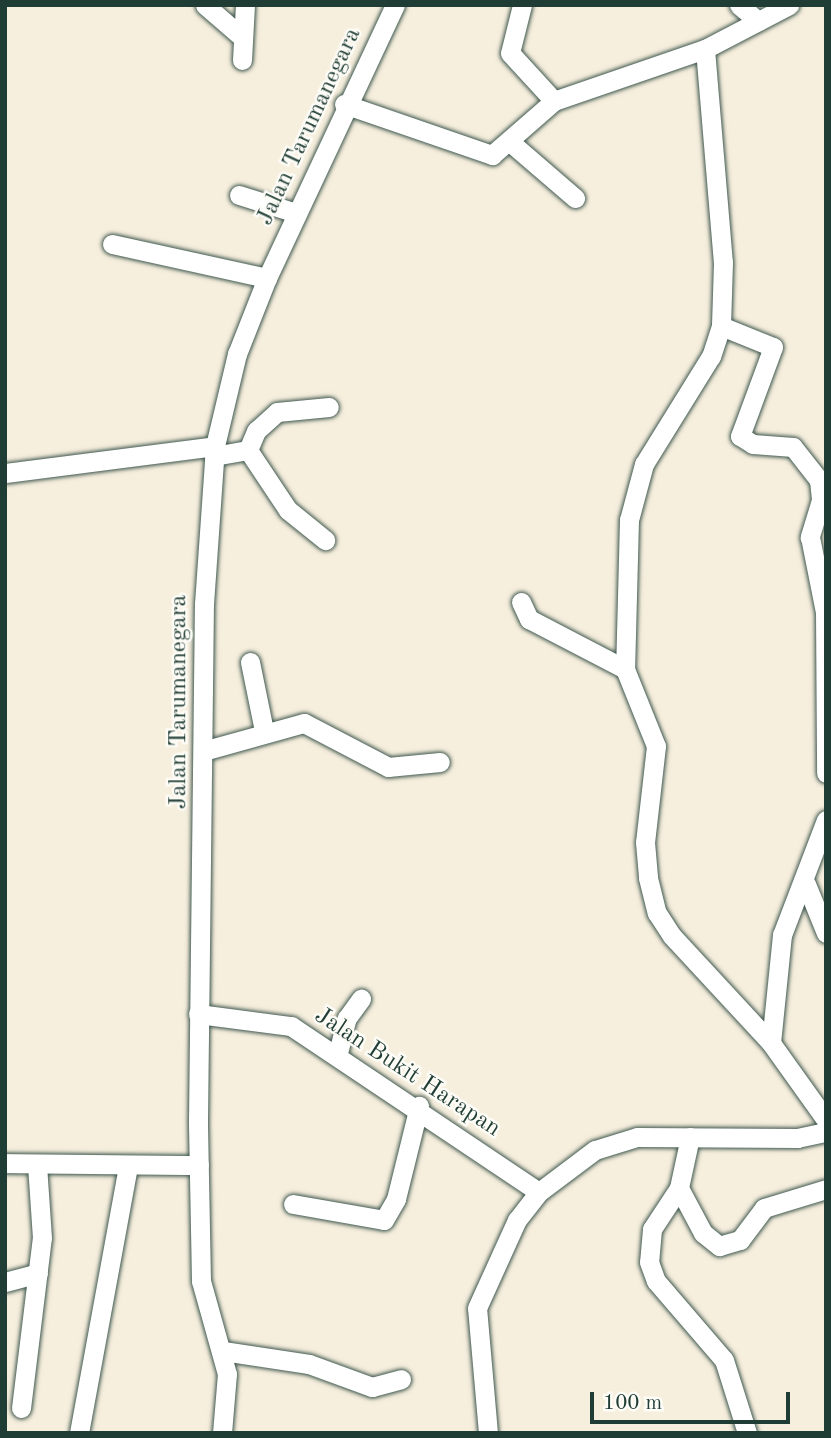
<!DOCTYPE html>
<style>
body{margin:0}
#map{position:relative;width:831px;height:1438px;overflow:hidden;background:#f7efde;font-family:"Old Standard TT",serif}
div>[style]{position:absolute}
.roads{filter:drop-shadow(0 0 2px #3f584e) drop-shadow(0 0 2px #3f584e)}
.minor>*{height:19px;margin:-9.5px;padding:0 9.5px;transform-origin:9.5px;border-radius:9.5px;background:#fff}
span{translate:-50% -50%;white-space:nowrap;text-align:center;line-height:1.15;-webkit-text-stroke:5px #fdfcf7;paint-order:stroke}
.street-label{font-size:24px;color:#1f3d34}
.frame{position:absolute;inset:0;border:7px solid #1f3d34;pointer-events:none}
.scale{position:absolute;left:590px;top:1392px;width:200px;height:32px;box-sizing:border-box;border:4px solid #1f3d34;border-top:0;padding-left:9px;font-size:21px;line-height:24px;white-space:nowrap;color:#1f3d34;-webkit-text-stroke:5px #fdfcf7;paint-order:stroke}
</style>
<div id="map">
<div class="roads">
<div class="minor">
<div style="left:205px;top:5px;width:49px;rotate:40.9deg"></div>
<div style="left:522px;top:5px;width:49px;rotate:104deg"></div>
<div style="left:510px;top:53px;width:65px;rotate:47.5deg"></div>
<div style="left:739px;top:5px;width:25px;rotate:40deg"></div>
<div style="left:705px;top:49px;width:214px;rotate:85.2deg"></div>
<div style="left:723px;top:262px;width:64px;rotate:91.8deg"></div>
<div style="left:721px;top:326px;width:32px;rotate:108deg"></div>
<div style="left:711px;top:356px;width:127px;rotate:121.8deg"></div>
<div style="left:644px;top:464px;width:58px;rotate:105deg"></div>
<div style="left:629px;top:520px;width:149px;rotate:91.5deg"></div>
<div style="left:625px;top:669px;width:83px;rotate:68.1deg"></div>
<div style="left:656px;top:746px;width:97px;rotate:96.5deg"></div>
<div style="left:645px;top:842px;width:36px;rotate:85deg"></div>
<div style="left:648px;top:878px;width:36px;rotate:76deg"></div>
<div style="left:657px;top:913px;width:27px;rotate:57deg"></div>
<div style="left:672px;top:936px;width:146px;rotate:47.2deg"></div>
<div style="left:771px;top:1043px;width:95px;rotate:54.5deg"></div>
<div style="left:242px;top:60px;width:55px;rotate:-86.9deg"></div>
<div style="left:344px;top:104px;width:157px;rotate:19deg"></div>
<div style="left:492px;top:155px;width:82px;rotate:-41.1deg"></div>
<div style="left:554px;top:101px;width:160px;rotate:-19deg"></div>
<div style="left:705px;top:49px;width:95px;rotate:-27.6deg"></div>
<div style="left:510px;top:142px;width:86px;rotate:40.7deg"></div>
<div style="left:239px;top:195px;width:60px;rotate:17.5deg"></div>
<div style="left:112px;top:244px;width:159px;rotate:12.4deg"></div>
<div style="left:721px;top:326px;width:56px;rotate:22deg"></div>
<div style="left:773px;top:347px;width:95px;rotate:110.3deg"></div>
<div style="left:740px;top:436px;width:15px;rotate:32deg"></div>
<div style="left:753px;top:444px;width:40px;rotate:4.3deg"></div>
<div style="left:793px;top:447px;width:42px;rotate:51.8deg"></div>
<div style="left:819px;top:480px;width:20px;rotate:84deg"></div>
<div style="left:821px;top:500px;width:39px;rotate:107deg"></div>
<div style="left:810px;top:537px;width:76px;rotate:78.7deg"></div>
<div style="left:825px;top:612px;width:161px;rotate:89.6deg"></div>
<div style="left:248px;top:450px;width:72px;rotate:56.3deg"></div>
<div style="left:288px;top:510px;width:48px;rotate:39deg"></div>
<div style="left:214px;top:456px;width:35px;rotate:-10deg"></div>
<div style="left:248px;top:450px;width:21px;rotate:-67deg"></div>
<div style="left:256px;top:431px;width:28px;rotate:-42deg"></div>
<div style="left:277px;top:412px;width:52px;rotate:-5.5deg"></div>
<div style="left:5px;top:473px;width:212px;rotate:-7.3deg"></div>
<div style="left:521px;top:602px;width:19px;rotate:65deg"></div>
<div style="left:529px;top:619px;width:108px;rotate:27.5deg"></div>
<div style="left:250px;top:662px;width:70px;rotate:78.5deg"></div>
<div style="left:203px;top:751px;width:105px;rotate:-15.5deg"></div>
<div style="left:304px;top:723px;width:95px;rotate:27.6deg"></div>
<div style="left:388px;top:767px;width:52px;rotate:-5.5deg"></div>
<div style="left:806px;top:884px;width:53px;rotate:67.8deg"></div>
<div style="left:198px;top:1014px;width:94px;rotate:7.4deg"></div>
<div style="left:291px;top:1026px;width:298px;rotate:33.8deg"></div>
<div style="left:771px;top:1043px;width:109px;rotate:-84.2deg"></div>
<div style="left:782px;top:935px;width:123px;rotate:-69.1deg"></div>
<div style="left:338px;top:1053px;width:36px;rotate:-76deg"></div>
<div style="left:347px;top:1018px;width:24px;rotate:-54deg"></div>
<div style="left:690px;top:1137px;width:52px;rotate:102.2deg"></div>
<div style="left:679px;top:1188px;width:51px;rotate:61.9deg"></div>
<div style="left:703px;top:1233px;width:21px;rotate:39deg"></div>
<div style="left:719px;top:1246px;width:22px;rotate:-16deg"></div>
<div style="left:740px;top:1240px;width:40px;rotate:-53deg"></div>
<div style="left:764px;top:1208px;width:65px;rotate:-17deg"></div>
<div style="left:5px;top:1163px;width:194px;rotate:0.6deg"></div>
<div style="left:679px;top:1188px;width:49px;rotate:123.4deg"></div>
<div style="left:652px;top:1229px;width:33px;rotate:95deg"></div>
<div style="left:649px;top:1262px;width:20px;rotate:70deg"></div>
<div style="left:656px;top:1281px;width:104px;rotate:49.3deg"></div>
<div style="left:724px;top:1360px;width:77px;rotate:72.5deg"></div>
<div style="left:293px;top:1204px;width:92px;rotate:10deg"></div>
<div style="left:384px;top:1220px;width:24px;rotate:-60deg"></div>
<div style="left:396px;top:1199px;width:96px;rotate:-76.1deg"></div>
<div style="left:5px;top:1282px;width:34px;rotate:-15deg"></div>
<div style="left:223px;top:1351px;width:87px;rotate:8.6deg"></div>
<div style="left:309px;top:1364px;width:67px;rotate:20.1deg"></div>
<div style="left:372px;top:1387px;width:30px;rotate:-15deg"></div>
<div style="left:21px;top:1408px;width:171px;rotate:-83deg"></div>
<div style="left:42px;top:1238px;width:74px;rotate:-93.9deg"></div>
<div style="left:79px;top:1433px;width:272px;rotate:-79.6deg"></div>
<div style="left:222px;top:1433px;width:59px;rotate:-85.2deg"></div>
<div style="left:227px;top:1374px;width:97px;rotate:-105.6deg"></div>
<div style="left:201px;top:1281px;width:160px;rotate:-91.1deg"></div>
<div style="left:198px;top:1121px;width:517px;rotate:-89.34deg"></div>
<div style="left:204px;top:604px;width:158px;rotate:-86deg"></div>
<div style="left:215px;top:446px;width:95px;rotate:-76.6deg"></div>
<div style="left:237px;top:354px;width:82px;rotate:-68.5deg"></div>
<div style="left:267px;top:278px;width:302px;rotate:-64.9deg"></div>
<div style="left:488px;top:1433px;width:125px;rotate:-95deg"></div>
<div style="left:477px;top:1308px;width:97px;rotate:-65.6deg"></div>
<div style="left:517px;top:1220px;width:36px;rotate:-52deg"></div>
<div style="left:539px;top:1192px;width:70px;rotate:-36.9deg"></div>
<div style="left:595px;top:1150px;width:44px;rotate:-17.2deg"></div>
<div style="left:637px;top:1137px;width:160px;rotate:0.4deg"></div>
<div style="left:797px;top:1138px;width:30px;rotate:-12deg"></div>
</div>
</div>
<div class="street-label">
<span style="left:310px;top:127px;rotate:-65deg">Jalan Tarumanegara</span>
<span style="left:180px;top:702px;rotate:-90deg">Jalan Tarumanegara</span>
<span style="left:407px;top:1073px;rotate:33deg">Jalan Bukit Harapan</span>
</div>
<div class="frame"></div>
<div class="scale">100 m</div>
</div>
